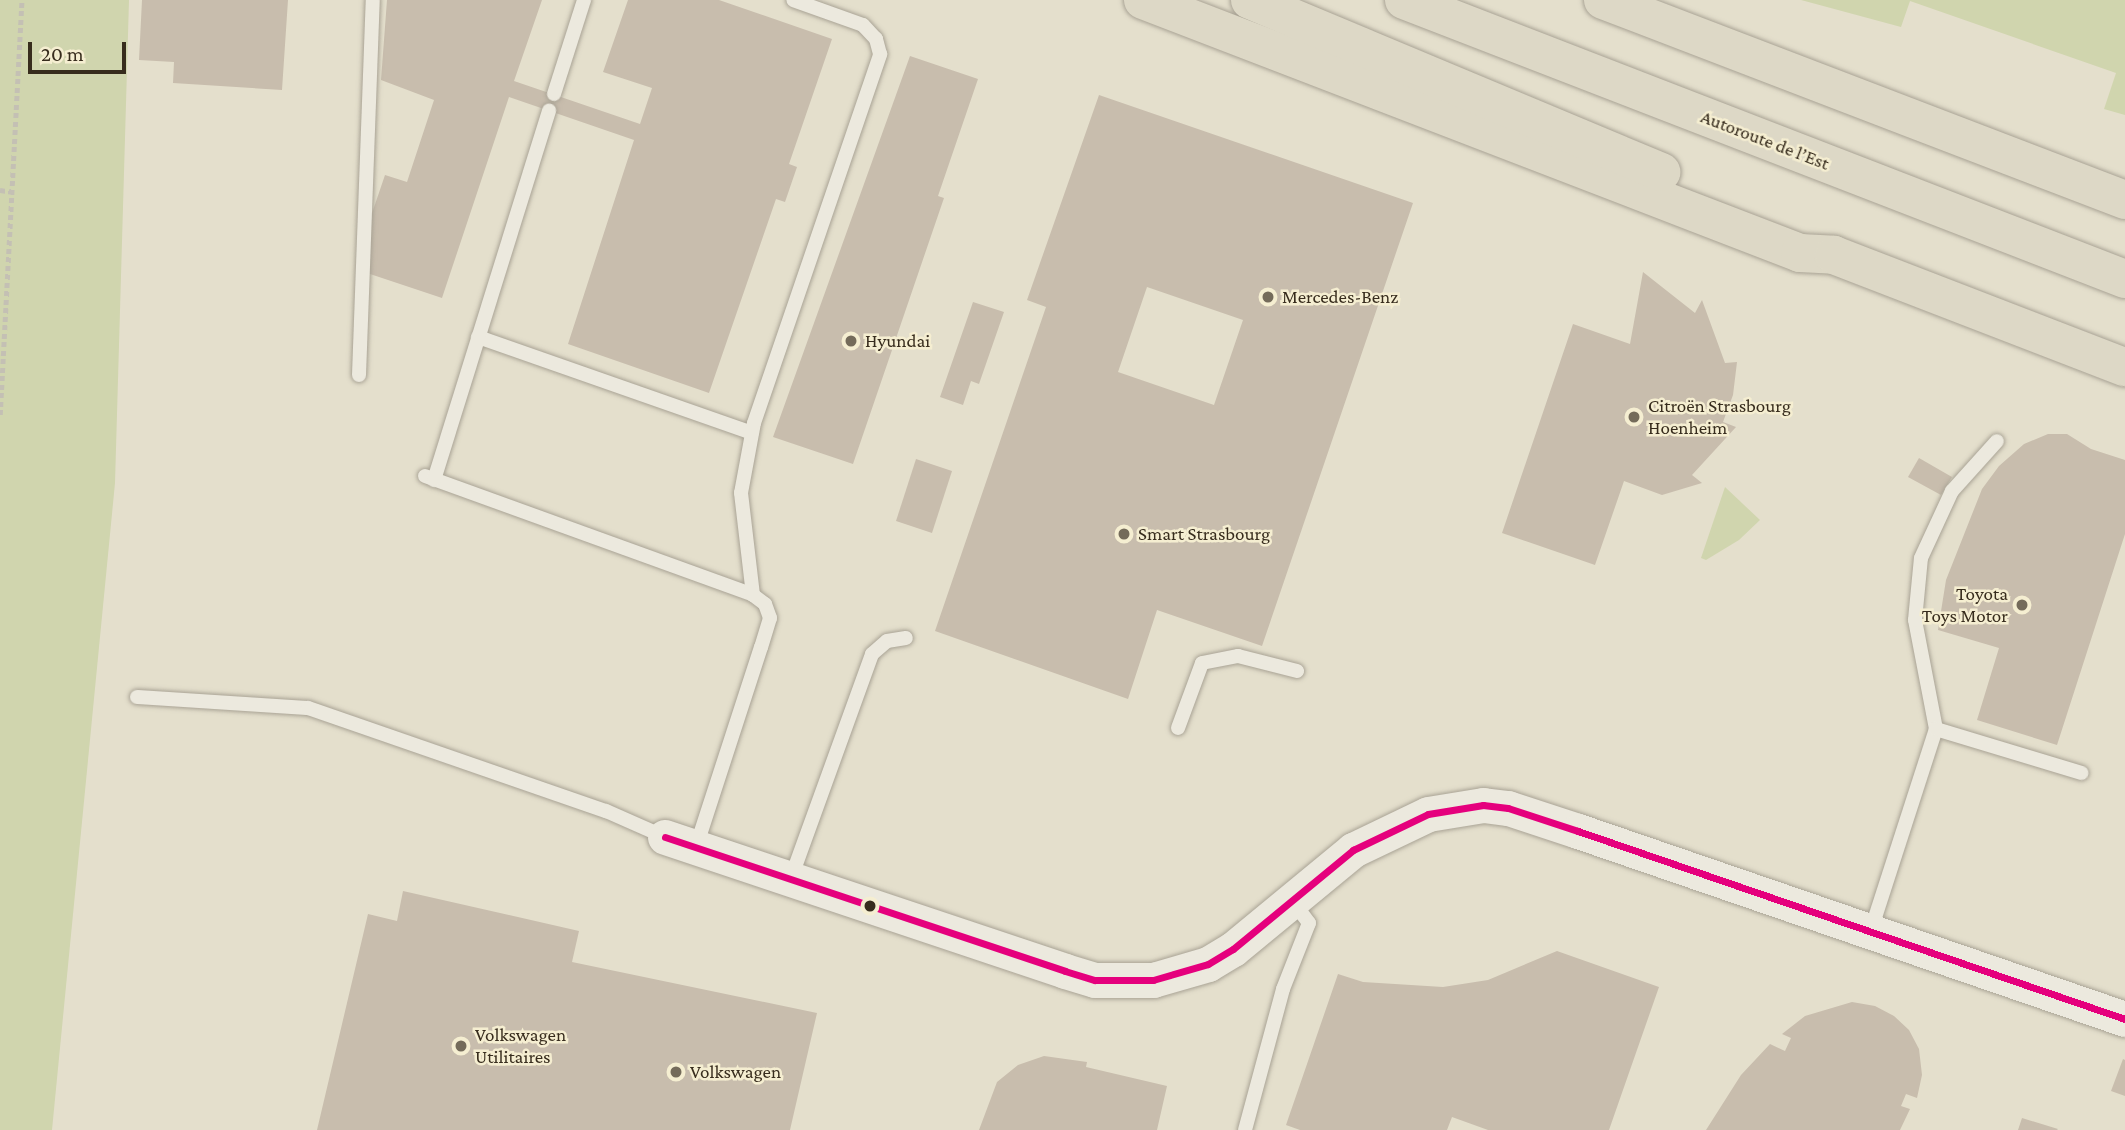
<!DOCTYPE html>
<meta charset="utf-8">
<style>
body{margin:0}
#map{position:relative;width:2125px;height:1130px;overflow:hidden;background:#e4dfcc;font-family:"Crimson Pro",serif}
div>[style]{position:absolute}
.green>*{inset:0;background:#d0d5ae}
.building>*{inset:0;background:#c8bdad}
.path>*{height:4.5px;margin-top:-2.25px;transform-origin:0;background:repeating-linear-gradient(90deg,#c4c0b4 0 5px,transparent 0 8.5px)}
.roads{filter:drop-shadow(0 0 2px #a9a395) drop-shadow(0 0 2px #a9a395)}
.service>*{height:14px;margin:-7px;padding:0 7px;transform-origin:7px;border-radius:7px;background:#ece9de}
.tertiary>*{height:35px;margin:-17.5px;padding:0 17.5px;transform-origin:17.5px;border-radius:17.5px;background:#ece9de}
.trunk>*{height:38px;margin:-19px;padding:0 19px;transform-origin:19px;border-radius:19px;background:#ddd8c6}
.bus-1>*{height:7px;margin:-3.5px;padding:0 3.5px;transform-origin:3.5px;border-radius:3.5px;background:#e5007d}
.dots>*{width:19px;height:19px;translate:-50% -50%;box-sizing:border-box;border:4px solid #f5eed1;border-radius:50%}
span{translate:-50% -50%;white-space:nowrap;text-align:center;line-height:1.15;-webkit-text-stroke:5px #f5eed1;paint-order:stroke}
.street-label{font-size:19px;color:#372c1d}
.poi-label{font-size:19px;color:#372c1d}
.left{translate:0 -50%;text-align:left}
.right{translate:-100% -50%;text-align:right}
.scale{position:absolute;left:28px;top:42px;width:98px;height:32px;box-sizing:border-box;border:4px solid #372c1d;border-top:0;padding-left:9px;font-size:21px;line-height:24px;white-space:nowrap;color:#372c1d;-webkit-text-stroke:5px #f5eed1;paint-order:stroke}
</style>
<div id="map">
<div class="green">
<div style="clip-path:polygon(0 0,129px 0,115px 483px,52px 1130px,0 1130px)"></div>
<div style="clip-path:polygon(1801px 0,2125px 0,2125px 115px,2104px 109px,2116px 73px,1910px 1px,1901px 27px)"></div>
<div style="clip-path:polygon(1725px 487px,1760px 520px,1739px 540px,1706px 560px,1701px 558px)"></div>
</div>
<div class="building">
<div style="clip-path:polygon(142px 0,288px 0,282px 90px,173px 83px,174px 62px,139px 60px)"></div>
<div style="clip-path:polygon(387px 0,542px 0,514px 81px,640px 124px,652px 88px,603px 72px,628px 0,719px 0,832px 39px,789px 164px,797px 167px,785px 202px,776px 199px,709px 393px,568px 344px,634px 140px,509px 97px,442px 298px,367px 273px,369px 222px,385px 175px,407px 182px,434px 100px,381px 80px)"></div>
<div style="clip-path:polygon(910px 56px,978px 79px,938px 196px,944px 198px,853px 464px,773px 437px)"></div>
<div style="clip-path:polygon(evenodd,1099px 95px,1413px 203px,1262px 646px,1157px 610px,1128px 699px,935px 631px,1046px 307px,1027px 300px,1099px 95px,1147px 287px,1243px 320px,1214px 405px,1118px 372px,1147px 287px)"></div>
<div style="clip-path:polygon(1643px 272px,1695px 313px,1702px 300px,1725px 363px,1737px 362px,1733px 395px,1723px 422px,1736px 427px,1692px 475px,1702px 483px,1662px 495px,1624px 481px,1595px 565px,1502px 533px,1573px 324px,1630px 344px)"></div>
<div style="clip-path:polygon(973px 302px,1004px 312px,979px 384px,971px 381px,963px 405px,940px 397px)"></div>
<div style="clip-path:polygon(2048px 434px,2067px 434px,2091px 449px,2125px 460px,2125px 534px,2057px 745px,1977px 720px,1999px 648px,1938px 630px,1946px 580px,1982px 489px,1999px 466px,2024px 444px)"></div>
<div style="clip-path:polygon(1919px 458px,1952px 477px,1941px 495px,1908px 477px)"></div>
<div style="clip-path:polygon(916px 459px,952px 471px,932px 533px,896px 521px)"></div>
<div style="clip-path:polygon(403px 891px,579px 931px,572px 962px,817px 1013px,790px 1130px,317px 1130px,368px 914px,397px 921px)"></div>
<div style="clip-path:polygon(1557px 951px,1659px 987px,1609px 1130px,1488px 1130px,1452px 1117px,1447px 1130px,1300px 1130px,1286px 1125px,1338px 974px,1363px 982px,1443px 987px,1488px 980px)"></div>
<div style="clip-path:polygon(1852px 1002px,1875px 1006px,1894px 1016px,1909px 1030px,1919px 1049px,1922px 1075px,1917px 1098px,1906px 1094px,1901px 1106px,1910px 1109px,1900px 1130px,1706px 1130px,1741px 1075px,1770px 1044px,1785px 1051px,1791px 1038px,1782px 1034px,1805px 1016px)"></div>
<div style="clip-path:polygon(1044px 1056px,1087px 1062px,1086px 1067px,1167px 1086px,1157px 1130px,979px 1130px,997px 1082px,1018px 1065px)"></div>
<div style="clip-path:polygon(2123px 1059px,2125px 1060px,2125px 1096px,2111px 1091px)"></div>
<div style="clip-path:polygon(2022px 1118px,2058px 1129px,2057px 1130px,2018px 1130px)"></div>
</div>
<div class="path">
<div style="left:0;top:190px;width:12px;rotate:9deg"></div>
<div style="left:0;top:415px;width:416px;rotate:-87deg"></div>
</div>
<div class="roads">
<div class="service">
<div style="left:554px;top:94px;width:99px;rotate:-72.3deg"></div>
<div style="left:478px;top:337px;width:290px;rotate:19.3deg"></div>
<div style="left:359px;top:375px;width:375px;rotate:-87.9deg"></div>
<div style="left:425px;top:476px;width:349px;rotate:19.9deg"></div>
<div style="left:753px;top:595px;width:15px;rotate:37deg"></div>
<div style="left:765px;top:604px;width:15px;rotate:70deg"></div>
<div style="left:770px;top:618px;width:30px;rotate:107deg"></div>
<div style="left:761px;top:647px;width:210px;rotate:108deg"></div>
<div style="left:434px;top:480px;width:387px;rotate:-72.7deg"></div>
<div style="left:753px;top:595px;width:103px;rotate:-96.7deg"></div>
<div style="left:741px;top:493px;width:71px;rotate:-79.5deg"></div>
<div style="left:754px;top:423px;width:390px;rotate:-71.1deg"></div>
<div style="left:880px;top:54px;width:16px;rotate:-105deg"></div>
<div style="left:876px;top:39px;width:19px;rotate:-133deg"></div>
<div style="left:863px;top:25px;width:74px;rotate:-160.3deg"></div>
<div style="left:137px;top:697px;width:171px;rotate:3.7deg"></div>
<div style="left:308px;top:708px;width:315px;rotate:19.1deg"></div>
<div style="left:606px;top:811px;width:64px;rotate:23.8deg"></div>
<div style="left:1178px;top:728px;width:69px;rotate:-69.7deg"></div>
<div style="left:1202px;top:663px;width:37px;rotate:-11deg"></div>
<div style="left:1238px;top:656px;width:61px;rotate:14.3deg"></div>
<div style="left:1936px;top:729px;width:111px;rotate:-100.9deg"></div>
<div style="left:1915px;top:620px;width:62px;rotate:-84.5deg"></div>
<div style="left:1921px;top:558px;width:74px;rotate:-65.2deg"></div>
<div style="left:1952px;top:491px;width:67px;rotate:-48deg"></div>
<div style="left:791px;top:878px;width:238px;rotate:-70.1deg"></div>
<div style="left:872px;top:654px;width:20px;rotate:-41deg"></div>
<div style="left:887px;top:641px;width:19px;rotate:-9deg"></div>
<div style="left:1871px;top:930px;width:211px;rotate:-72.1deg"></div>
<div style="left:1936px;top:729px;width:152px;rotate:16.8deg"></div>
<div style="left:1245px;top:1130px;width:146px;rotate:-74.9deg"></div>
<div style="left:1283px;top:989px;width:71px;rotate:-68.5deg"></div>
<div style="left:1309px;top:923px;width:30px;rotate:-127deg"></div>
</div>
<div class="tertiary">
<div style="left:665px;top:837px;width:422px;rotate:18.5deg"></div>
<div style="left:1065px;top:971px;width:31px;rotate:17deg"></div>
<div style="left:1095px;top:980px;width:58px"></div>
<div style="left:1153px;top:980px;width:57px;rotate:-16.2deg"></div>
<div style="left:1208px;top:964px;width:29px;rotate:-31deg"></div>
<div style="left:1233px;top:949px;width:156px;rotate:-39.5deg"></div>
<div style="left:1353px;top:850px;width:83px;rotate:-25.6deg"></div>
<div style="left:1428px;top:814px;width:56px;rotate:-9.3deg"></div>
<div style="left:1483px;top:805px;width:25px;rotate:7deg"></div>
<div style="left:1508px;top:808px;width:74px;rotate:18.2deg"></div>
<div style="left:1578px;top:831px;width:578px;rotate:18.97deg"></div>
</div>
<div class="trunk">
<div style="left:1143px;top:0;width:704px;rotate:21.06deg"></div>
<div style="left:1800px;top:253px;width:34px;rotate:3deg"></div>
<div style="left:1834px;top:255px;width:312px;rotate:21.1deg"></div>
<div style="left:1250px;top:0;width:446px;rotate:22.7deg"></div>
<div style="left:1404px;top:0;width:773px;rotate:21.15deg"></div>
<div style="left:1603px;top:0;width:559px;rotate:20.96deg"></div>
</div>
</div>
<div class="bus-1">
<div style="left:665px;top:837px;width:422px;rotate:18.5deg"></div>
<div style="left:1065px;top:971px;width:31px;rotate:17deg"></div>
<div style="left:1095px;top:980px;width:58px"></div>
<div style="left:1153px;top:980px;width:57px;rotate:-16.2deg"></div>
<div style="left:1208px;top:964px;width:29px;rotate:-31deg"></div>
<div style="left:1233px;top:949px;width:156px;rotate:-39.5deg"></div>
<div style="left:1353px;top:850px;width:83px;rotate:-25.6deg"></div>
<div style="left:1428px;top:814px;width:56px;rotate:-9.3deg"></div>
<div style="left:1483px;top:805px;width:25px;rotate:7deg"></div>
<div style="left:1508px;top:808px;width:74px;rotate:18.2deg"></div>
<div style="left:1578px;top:831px;width:578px;rotate:18.97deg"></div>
</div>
<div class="dots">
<div style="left:1268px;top:297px;background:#746b5a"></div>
<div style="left:851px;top:341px;background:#746b5a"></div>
<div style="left:1634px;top:417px;background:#746b5a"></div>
<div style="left:1124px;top:534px;background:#746b5a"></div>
<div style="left:2022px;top:605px;background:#746b5a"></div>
<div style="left:870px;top:906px;background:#372c1d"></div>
<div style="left:461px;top:1046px;background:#746b5a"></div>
<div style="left:676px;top:1072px;background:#746b5a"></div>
</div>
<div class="street-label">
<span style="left:1765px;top:140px;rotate:21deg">Autoroute de l’Est</span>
</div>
<div class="poi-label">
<span class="left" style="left:1282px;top:297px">Mercedes-Benz</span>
<span class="left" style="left:865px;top:341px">Hyundai</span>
<span class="left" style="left:1648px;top:417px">Citroën Strasbourg<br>Hoenheim</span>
<span class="left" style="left:1138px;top:534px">Smart Strasbourg</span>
<span class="right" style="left:2008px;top:605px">Toyota<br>Toys Motor</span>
<span class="left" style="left:475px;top:1046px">Volkswagen<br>Utilitaires</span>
<span class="left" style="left:690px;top:1072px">Volkswagen</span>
</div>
<div class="scale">20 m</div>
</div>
